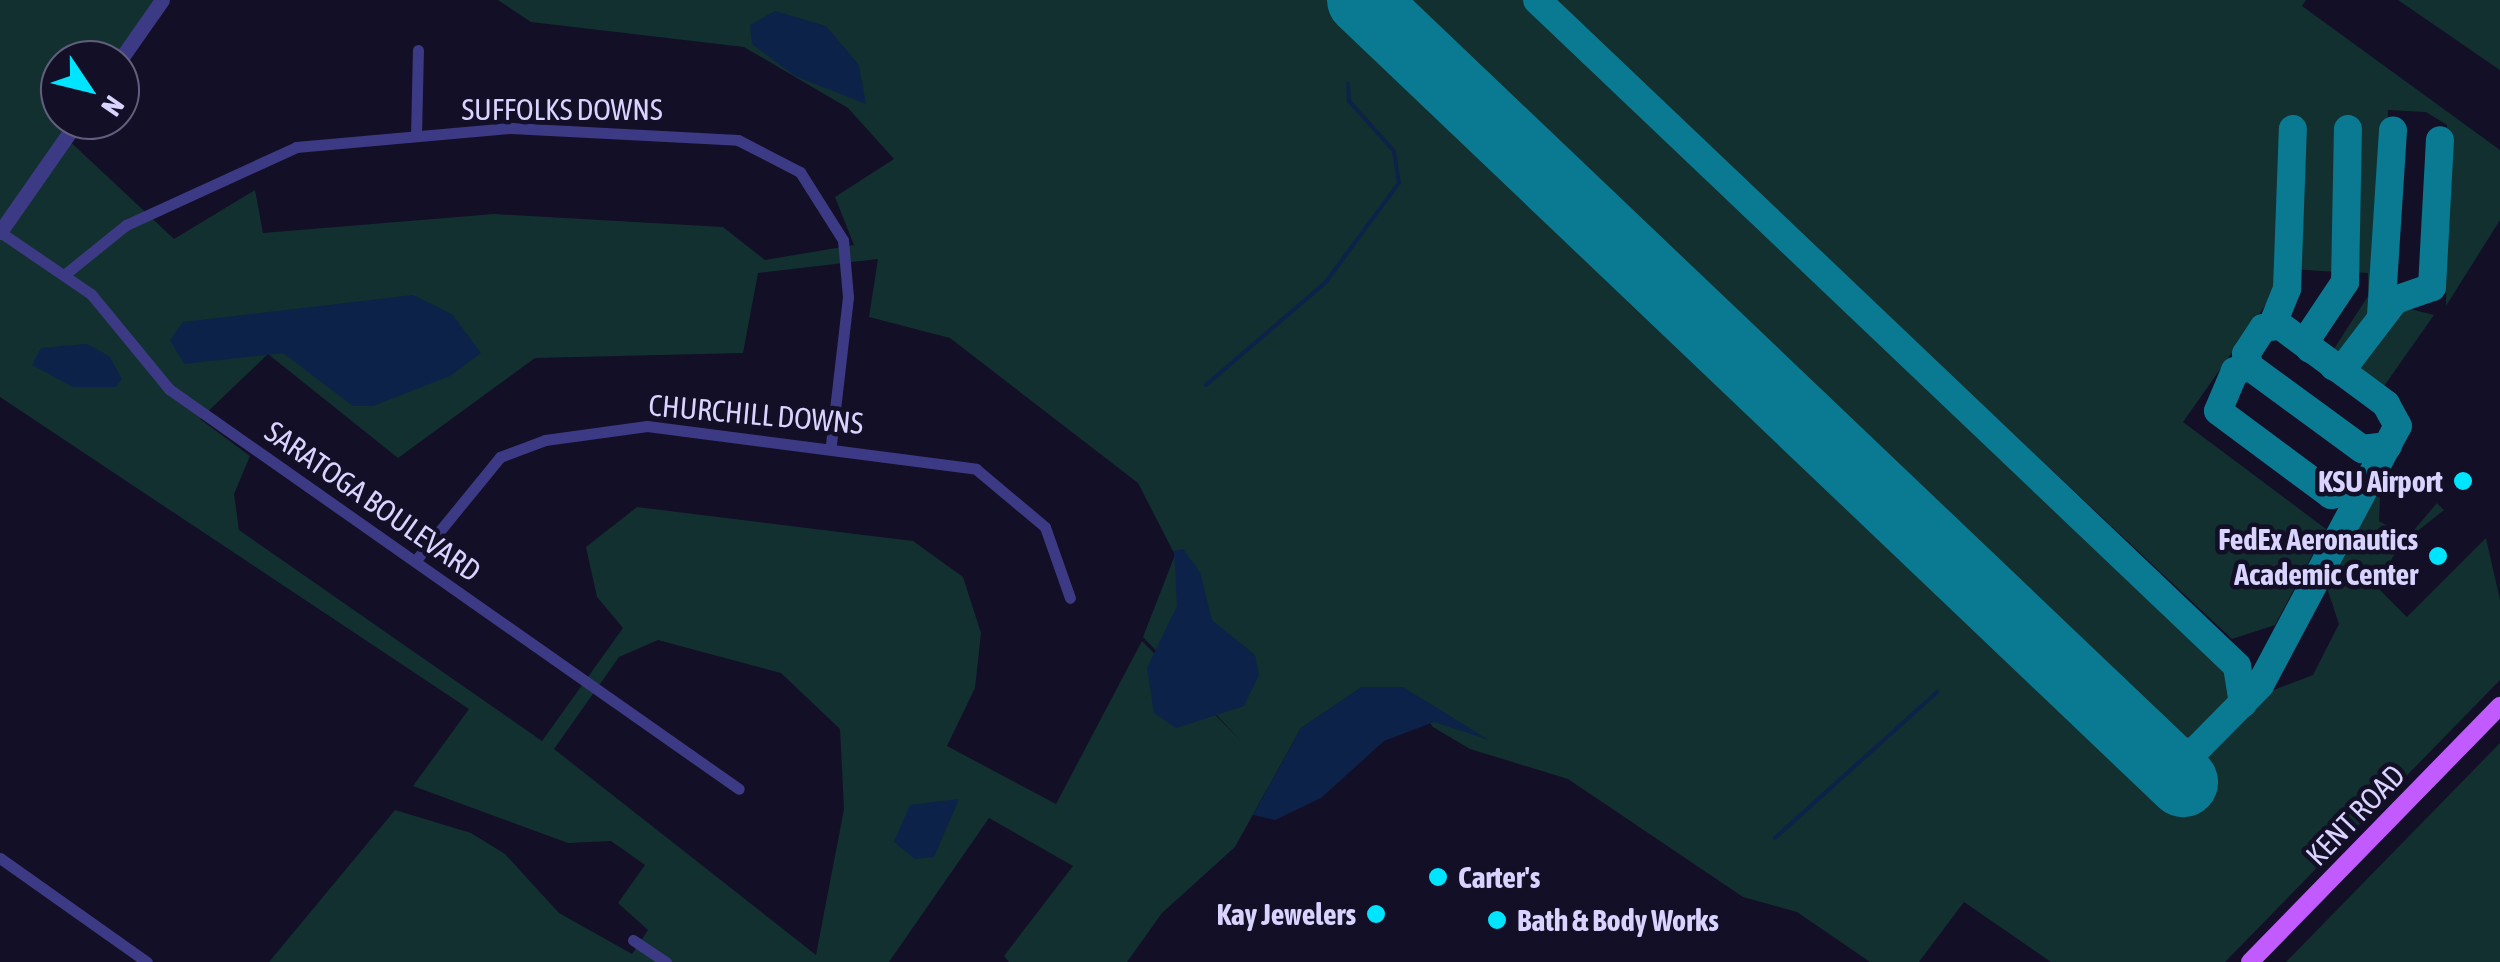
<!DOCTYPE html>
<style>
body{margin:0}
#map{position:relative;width:2500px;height:962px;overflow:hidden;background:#130f26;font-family:"Asap Condensed",sans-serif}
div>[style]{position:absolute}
.green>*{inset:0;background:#12302f}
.water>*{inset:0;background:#0c2248}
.stream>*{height:4px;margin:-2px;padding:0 2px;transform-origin:2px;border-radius:2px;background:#0c2248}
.taxiway>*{height:28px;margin:-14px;padding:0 14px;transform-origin:14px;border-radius:14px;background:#0a7a92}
.runway>*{height:70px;margin:-35px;padding:0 35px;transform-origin:35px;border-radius:35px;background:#0a7a92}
.minor>*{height:11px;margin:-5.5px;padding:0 5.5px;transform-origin:5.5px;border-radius:5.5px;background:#3d3a85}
.tertiary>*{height:15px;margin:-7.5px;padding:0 7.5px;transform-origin:7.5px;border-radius:7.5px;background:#3d3a85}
.primary>*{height:18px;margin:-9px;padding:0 9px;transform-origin:9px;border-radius:9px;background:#c25bff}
.dots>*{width:28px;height:28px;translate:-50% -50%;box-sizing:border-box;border:5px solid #130f26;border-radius:50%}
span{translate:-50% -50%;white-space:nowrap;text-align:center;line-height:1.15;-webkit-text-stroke:9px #130f26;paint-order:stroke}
.street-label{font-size:30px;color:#d9d4ff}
.poi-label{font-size:30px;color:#d9d4ff;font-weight:700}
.right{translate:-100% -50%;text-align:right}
.left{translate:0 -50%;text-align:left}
.north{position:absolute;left:40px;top:40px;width:100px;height:100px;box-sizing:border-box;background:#130f26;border:2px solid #625e7d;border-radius:50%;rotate:125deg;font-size:28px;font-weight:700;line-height:40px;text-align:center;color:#d9d4ff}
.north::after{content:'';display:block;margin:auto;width:35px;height:45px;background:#00e5ff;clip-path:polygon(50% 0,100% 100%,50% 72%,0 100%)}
</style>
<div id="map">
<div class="green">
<div style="clip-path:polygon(evenodd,0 0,155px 0,113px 60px,60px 60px,60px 120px,71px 120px,62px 134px,174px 239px,255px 190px,263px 233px,494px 214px,723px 227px,765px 260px,854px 245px,835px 197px,894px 159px,848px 108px,744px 47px,531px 22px,498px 0,1340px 0,2172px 792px,2268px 692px,2313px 675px,2339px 624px,2324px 579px,2370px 491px,2380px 498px,2379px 521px,2398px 532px,2414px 530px,2437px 503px,2444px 510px,2400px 545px,2376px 586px,2407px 617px,2486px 538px,2500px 600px,2500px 680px,2225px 962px,2051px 962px,1964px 902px,1919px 962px,1870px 962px,1797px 912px,1743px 897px,1568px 779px,1470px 749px,1433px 727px,1403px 688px,1362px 687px,1301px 728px,1235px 847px,1162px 913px,1127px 962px,1009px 962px,1004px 956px,1073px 866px,989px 818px,889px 962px,269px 962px,395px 810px,471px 833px,505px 854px,559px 913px,632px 954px,648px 930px,618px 903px,645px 865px,611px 841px,568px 843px,413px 786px,469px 709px,0 397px,0 0,878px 259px,869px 317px,950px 338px,1138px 483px,1175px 555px,1143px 637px,1242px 742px,1142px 641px,1056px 804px,947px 746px,975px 688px,981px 633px,963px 577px,913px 541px,637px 507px,586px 547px,597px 597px,623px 628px,542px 741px,239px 530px,234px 494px,250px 456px,200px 419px,268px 354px,398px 458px,535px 358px,743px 353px,758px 273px,878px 259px,0 0,658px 640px,781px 673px,840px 729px,844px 809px,816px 955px,554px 749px,619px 657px,658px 640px)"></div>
<div style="clip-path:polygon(1385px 0,1523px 0,2227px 670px,2232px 702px,2188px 745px,2163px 740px)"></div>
<div style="clip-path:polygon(1550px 0,2306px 0,2302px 6px,2500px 150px,2500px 220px,2446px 306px,2447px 125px,2426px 112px,2388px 110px,2379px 301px,2338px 356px,2332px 352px,2368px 296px,2368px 273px,2347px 272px,2352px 128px,2343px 128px,2336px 272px,2292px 269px,2297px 126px,2287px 125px,2281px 283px,2183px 422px,2326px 529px,2275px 625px,2232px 639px)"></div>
<div style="clip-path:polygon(2398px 0,2500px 0,2500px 70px,2494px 66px)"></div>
<div style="clip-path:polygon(2402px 307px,2434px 315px,2382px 389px,2357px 364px)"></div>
<div style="clip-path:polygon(2500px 743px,2500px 962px,2286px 962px,2499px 744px)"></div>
</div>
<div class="water">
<div style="clip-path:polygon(775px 11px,826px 26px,859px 65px,866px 104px,795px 76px,752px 44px,750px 25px)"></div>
<div style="clip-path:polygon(413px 295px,452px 314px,481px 353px,450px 376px,373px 406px,353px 406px,283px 353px,184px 364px,170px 340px,183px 322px)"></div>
<div style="clip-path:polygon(87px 344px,109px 356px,122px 379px,116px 387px,73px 387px,32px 365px,41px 348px)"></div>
<div style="clip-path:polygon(1183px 549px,1200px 572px,1212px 620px,1255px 655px,1259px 675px,1244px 706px,1176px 728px,1154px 713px,1147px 668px,1177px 606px,1174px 551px)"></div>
<div style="clip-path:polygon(1362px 687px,1403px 687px,1489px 740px,1434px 722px,1384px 741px,1321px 798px,1275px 820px,1253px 815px,1301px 728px)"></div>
<div style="clip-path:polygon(959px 799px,934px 857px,915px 859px,894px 842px,910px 805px)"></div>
</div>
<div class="stream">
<div style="left:1206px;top:385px;width:157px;rotate:-40.6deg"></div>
<div style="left:1325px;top:283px;width:124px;rotate:-53.5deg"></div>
<div style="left:1399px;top:183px;width:32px;rotate:-99deg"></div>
<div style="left:1394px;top:151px;width:67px;rotate:-132deg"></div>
<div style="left:1349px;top:101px;width:17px;rotate:-93deg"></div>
<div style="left:1775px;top:838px;width:218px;rotate:-42deg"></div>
</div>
<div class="taxiway">
<div style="left:1365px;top:0;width:8px;rotate:60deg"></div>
<div style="left:1537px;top:0;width:966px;rotate:43.57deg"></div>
<div style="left:2237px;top:666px;width:38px;rotate:81deg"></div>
<div style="left:2381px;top:316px;width:186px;rotate:-86.3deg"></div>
<div style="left:2278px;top:326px;width:15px;rotate:172deg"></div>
<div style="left:2263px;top:328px;width:31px;rotate:123deg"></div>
<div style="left:2246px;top:354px;width:14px;rotate:73deg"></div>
<div style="left:2250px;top:367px;width:139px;rotate:36.2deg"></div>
<div style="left:2362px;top:449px;width:26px;rotate:-7deg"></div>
<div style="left:2310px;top:349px;width:13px;rotate:-94deg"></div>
<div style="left:2309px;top:336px;width:65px;rotate:-56.3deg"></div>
<div style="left:2345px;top:282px;width:153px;rotate:-88.9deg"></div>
<div style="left:2250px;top:367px;width:16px;rotate:165deg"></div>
<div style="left:2235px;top:371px;width:43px;rotate:113deg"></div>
<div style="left:2218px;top:411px;width:141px;rotate:36.6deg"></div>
<div style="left:2331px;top:495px;width:27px;rotate:-10deg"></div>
<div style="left:2334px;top:367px;width:14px;rotate:-17deg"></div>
<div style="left:2347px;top:363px;width:79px;rotate:-52.7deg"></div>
<div style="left:2395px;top:300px;width:39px;rotate:-19deg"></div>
<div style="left:2432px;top:287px;width:147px;rotate:-86.9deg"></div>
<div style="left:2142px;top:742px;width:52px;rotate:12.2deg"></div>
<div style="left:2193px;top:753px;width:95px;rotate:-45.4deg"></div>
<div style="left:2260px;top:685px;width:293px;rotate:-62deg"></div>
<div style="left:2398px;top:426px;width:25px;rotate:-119deg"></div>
<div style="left:2386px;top:404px;width:139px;rotate:-143.5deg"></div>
<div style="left:2274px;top:321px;width:35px;rotate:-68deg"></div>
<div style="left:2287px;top:289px;width:160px;rotate:-87.9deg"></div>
</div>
<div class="runway">
<div style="left:1362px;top:0;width:1134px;rotate:43.61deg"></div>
</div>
<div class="minor">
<div style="left:416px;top:136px;width:86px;rotate:-88.7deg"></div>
<div style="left:0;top:232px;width:110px;rotate:34.3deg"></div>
<div style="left:91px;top:294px;width:123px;rotate:50.6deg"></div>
<div style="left:169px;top:389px;width:696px;rotate:35.06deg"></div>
<div style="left:64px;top:275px;width:80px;rotate:-38.9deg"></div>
<div style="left:126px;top:225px;width:187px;rotate:-24.6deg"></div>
<div style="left:296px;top:147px;width:216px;rotate:-5.1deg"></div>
<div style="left:511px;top:128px;width:227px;rotate:3deg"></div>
<div style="left:738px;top:140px;width:70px;rotate:27.3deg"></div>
<div style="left:800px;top:172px;width:80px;rotate:57.7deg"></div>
<div style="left:843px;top:240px;width:57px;rotate:85deg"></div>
<div style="left:848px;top:297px;width:148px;rotate:96.6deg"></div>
<div style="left:416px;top:560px;width:133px;rotate:-50.8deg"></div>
<div style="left:500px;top:457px;width:48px;rotate:-20.7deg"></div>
<div style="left:545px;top:440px;width:103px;rotate:-7.8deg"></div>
<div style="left:647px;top:426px;width:332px;rotate:7.4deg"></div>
<div style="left:976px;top:469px;width:90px;rotate:40deg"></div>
<div style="left:1045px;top:527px;width:75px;rotate:70.6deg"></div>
<div style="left:0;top:858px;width:180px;rotate:35.3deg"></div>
<div style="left:633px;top:940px;width:40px;rotate:34deg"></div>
</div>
<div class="tertiary">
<div style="left:120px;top:60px;width:73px;rotate:-55deg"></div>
<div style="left:0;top:232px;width:136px;rotate:-55.1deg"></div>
</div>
<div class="primary">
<div style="left:2250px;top:962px;width:358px;rotate:-45.7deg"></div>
</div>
<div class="dots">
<div style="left:2463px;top:481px;background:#00e5ff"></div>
<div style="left:2438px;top:556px;background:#00e5ff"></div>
<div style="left:1438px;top:877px;background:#00e5ff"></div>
<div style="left:1376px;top:914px;background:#00e5ff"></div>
<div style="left:1497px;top:920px;background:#00e5ff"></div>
</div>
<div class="street-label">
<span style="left:562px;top:109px">SUFFOLKS DOWNS</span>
<span style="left:756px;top:414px;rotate:5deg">CHURCHILL DOWNS</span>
<span style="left:373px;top:501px;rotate:35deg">SARATOGA BOULEVARD</span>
<span style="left:2355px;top:815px;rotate:-46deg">KENT ROAD</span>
</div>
<div class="poi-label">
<span class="right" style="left:2443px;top:481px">KSU Airport</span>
<span class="right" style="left:2418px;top:556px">FedEx Aeronautics<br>Academic Center</span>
<span class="left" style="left:1458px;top:877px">Carter's</span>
<span class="right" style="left:1356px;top:914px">Kay Jewelers</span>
<span class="left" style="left:1517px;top:920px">Bath &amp; Body Works</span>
</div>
<div class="north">N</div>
</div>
